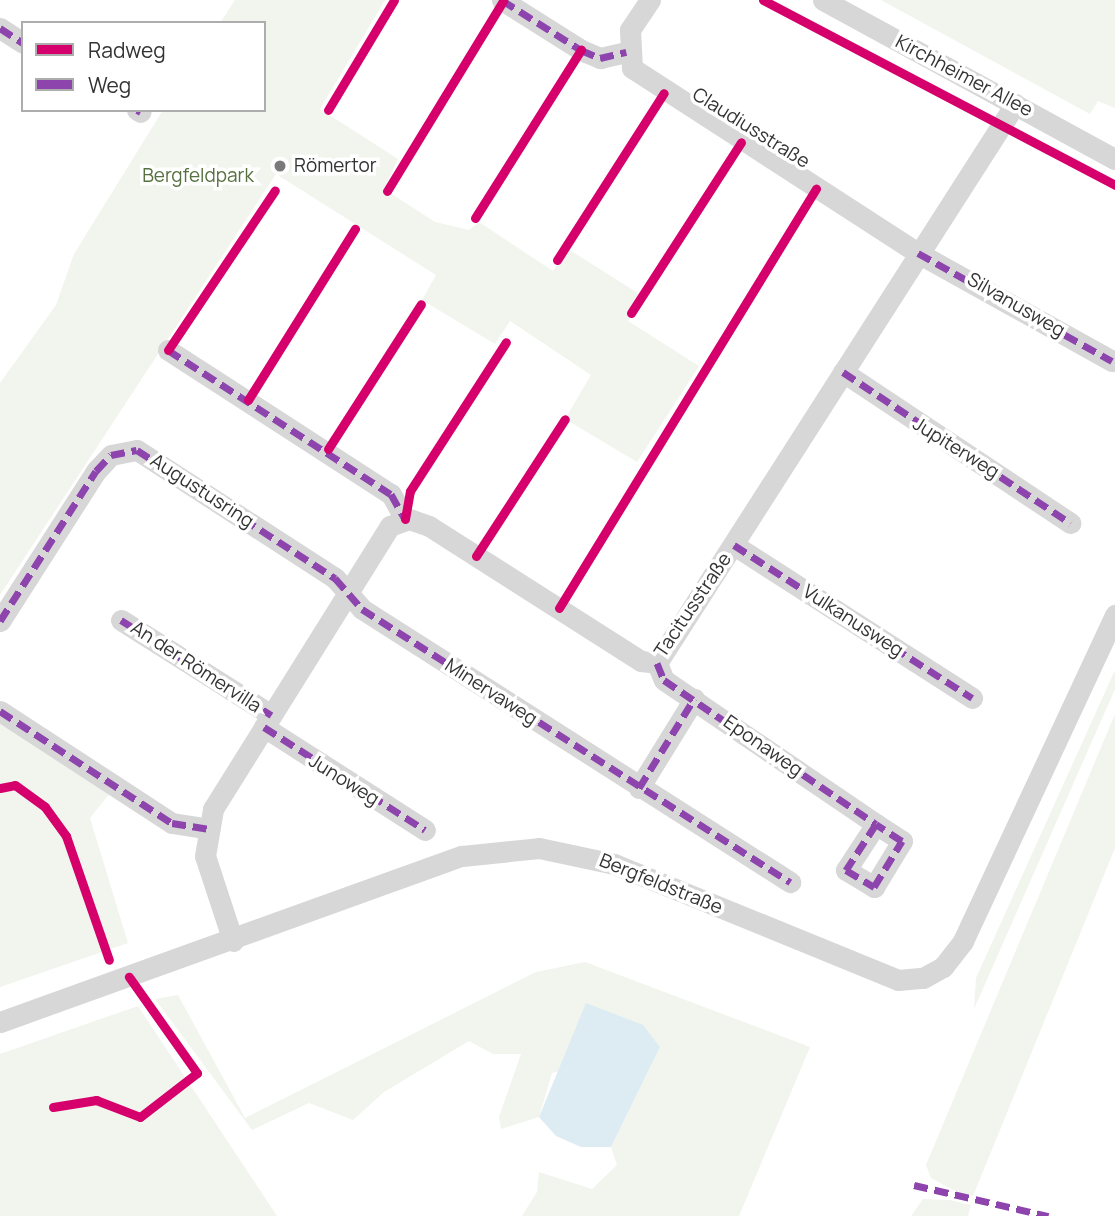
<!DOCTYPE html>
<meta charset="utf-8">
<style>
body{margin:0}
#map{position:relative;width:1115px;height:1216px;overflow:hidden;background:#fff;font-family:Manrope,sans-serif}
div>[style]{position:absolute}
.green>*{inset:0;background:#f1f5ed}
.water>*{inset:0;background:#ddebf3}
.minor>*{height:21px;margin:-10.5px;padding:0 10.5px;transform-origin:10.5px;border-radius:10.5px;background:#d7d7d7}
.quiet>*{height:7px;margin-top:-3.5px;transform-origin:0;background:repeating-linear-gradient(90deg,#8e44ad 0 14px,transparent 0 21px)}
.cycleway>*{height:9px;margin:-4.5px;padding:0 4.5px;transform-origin:4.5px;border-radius:4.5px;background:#d6006c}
.dots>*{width:19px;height:19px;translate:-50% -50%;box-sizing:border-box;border:4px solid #fff;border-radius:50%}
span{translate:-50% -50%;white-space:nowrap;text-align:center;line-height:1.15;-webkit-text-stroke:7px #fff;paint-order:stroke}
.street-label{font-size:19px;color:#333}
.poi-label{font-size:19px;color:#333}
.left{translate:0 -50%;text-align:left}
.park-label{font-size:19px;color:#56703f}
.legend{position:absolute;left:21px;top:21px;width:245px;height:91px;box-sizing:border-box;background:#fff;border:2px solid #adadad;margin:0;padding:9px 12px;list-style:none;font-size:21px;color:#333}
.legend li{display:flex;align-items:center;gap:14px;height:35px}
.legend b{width:35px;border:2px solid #adadad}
</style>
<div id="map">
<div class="green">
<div style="clip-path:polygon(235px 0,385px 0,320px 109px,398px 159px,384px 189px,435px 222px,469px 230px,479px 222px,553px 271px,568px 249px,644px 297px,628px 321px,699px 366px,637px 462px,565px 419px,591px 375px,510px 321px,495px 344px,422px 300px,436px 275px,276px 174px,0 595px,0 383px,56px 305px,74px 254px,163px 110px,264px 110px,264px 23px,220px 23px)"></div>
<div style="clip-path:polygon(881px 0,1115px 0,1115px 108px,1098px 101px,1090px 114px)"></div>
<div style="clip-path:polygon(1115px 670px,1115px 689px,974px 1009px,976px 978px)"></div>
<div style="clip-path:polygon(1115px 714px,1115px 848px,973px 1196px,953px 1190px,931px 1178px,926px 1165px)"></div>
<div style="clip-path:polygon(0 723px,110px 793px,90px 818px,128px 943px,0 987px)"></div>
<div style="clip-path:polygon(585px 962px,810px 1047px,739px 1216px,522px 1216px,537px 1192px,539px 1172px,592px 1189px,617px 1165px,611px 1147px,660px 1047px,552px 1073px,539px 1117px,501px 1129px,499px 1117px,521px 1054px,493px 1054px,469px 1041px,384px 1092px,353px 1120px,309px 1103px,252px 1130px,155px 999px,178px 995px,245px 1118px,536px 972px)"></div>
<div style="clip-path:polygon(138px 1006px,277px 1216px,0 1216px,0 1054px)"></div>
<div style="clip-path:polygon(923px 1199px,950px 1200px,971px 1205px,968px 1216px,911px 1216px)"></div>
</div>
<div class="water">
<div style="clip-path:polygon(586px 1003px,643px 1025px,660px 1047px,611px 1147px,581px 1147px,556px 1136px,539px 1117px)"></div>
</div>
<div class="minor">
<div style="left:502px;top:0;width:93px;rotate:32.3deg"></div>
<div style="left:581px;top:50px;width:21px;rotate:23deg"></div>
<div style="left:600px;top:58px;width:27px;rotate:-13deg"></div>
<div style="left:650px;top:0;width:36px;rotate:124deg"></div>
<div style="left:630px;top:30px;width:38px;rotate:87deg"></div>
<div style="left:632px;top:68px;width:341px;rotate:32.9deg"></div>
<div style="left:918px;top:253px;width:222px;rotate:29.1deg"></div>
<div style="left:823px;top:0;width:332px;rotate:28.6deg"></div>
<div style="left:0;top:28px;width:27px;rotate:33deg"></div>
<div style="left:137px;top:110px;width:4px;rotate:27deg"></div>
<div style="left:168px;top:350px;width:265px;rotate:32.9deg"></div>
<div style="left:391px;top:494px;width:29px;rotate:61deg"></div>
<div style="left:843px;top:372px;width:273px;rotate:33.6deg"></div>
<div style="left:734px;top:545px;width:283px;rotate:32.7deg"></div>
<div style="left:121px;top:620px;width:178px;rotate:32.3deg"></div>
<div style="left:0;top:621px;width:178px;rotate:-57.4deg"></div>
<div style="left:96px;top:471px;width:22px;rotate:-47deg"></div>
<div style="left:111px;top:455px;width:26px;rotate:-11deg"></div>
<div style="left:137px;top:450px;width:236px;rotate:32.9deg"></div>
<div style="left:335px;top:578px;width:41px;rotate:48.9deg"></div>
<div style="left:362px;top:609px;width:508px;rotate:32.53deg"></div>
<div style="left:657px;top:663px;width:18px;rotate:68deg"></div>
<div style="left:664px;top:680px;width:256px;rotate:34.2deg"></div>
<div style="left:876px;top:824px;width:55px;rotate:123.1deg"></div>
<div style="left:846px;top:870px;width:33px;rotate:31deg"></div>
<div style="left:874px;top:887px;width:54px;rotate:-58.7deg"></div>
<div style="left:902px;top:841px;width:31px;rotate:-147deg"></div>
<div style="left:0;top:711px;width:205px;rotate:33.1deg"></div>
<div style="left:172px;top:823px;width:38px;rotate:9deg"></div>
<div style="left:264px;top:727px;width:191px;rotate:32.6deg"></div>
<div style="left:639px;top:788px;width:105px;rotate:-58.3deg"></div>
<div style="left:233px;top:941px;width:89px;rotate:-108.2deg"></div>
<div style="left:205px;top:856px;width:48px;rotate:-80.3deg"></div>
<div style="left:213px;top:809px;width:334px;rotate:-58deg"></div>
<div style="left:390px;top:526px;width:20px;rotate:-20deg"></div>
<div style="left:409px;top:519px;width:21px;rotate:19deg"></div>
<div style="left:429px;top:526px;width:251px;rotate:32.5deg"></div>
<div style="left:641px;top:661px;width:16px;rotate:7deg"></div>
<div style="left:657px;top:663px;width:664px;rotate:-57.36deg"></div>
<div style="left:0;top:1022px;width:491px;rotate:-19.8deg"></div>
<div style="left:462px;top:856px;width:77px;rotate:-5.9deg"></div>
<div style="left:539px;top:848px;width:77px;rotate:12deg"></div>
<div style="left:614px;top:864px;width:307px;rotate:22.2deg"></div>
<div style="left:898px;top:980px;width:25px;rotate:-5deg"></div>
<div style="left:923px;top:978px;width:23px;rotate:-29deg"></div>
<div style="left:943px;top:967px;width:33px;rotate:-52deg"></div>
<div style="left:963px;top:941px;width:360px;rotate:-65deg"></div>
</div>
<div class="quiet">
<div style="left:502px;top:0;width:93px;rotate:32.3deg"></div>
<div style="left:581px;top:50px;width:21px;rotate:23deg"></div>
<div style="left:600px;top:58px;width:27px;rotate:-13deg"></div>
<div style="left:0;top:28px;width:27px;rotate:33deg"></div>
<div style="left:137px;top:110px;width:4px;rotate:27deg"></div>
<div style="left:918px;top:253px;width:222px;rotate:29.1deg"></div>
<div style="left:168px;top:350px;width:265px;rotate:32.9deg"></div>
<div style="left:391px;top:494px;width:29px;rotate:61deg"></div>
<div style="left:843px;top:372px;width:273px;rotate:33.6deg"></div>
<div style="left:734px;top:545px;width:283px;rotate:32.7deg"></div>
<div style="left:121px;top:620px;width:178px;rotate:32.3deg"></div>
<div style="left:0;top:621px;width:178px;rotate:-57.4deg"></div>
<div style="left:96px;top:471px;width:22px;rotate:-47deg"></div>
<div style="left:111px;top:455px;width:26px;rotate:-11deg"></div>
<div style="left:137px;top:450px;width:236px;rotate:32.9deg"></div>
<div style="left:335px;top:578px;width:41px;rotate:48.9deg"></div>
<div style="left:362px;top:609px;width:508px;rotate:32.53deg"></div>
<div style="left:657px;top:663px;width:18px;rotate:68deg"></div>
<div style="left:664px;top:680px;width:256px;rotate:34.2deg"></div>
<div style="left:876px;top:824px;width:55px;rotate:123.1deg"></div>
<div style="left:846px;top:870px;width:33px;rotate:31deg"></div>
<div style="left:874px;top:887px;width:54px;rotate:-58.7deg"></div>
<div style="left:902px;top:841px;width:31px;rotate:-147deg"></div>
<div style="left:0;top:711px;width:205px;rotate:33.1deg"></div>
<div style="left:172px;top:823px;width:38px;rotate:9deg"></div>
<div style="left:264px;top:727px;width:191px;rotate:32.6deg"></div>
<div style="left:639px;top:788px;width:105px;rotate:-58.3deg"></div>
<div style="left:914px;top:1185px;width:138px;rotate:13deg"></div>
</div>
<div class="cycleway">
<div style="left:763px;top:0;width:398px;rotate:27.7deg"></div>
<div style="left:328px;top:110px;width:128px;rotate:-59deg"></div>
<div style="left:387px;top:191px;width:223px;rotate:-58.6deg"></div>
<div style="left:475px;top:218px;width:199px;rotate:-57.8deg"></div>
<div style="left:557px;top:260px;width:198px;rotate:-57.4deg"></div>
<div style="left:631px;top:313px;width:203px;rotate:-57.2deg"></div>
<div style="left:168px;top:350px;width:192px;rotate:-56.2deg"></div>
<div style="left:248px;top:400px;width:202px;rotate:-58deg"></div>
<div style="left:328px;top:449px;width:172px;rotate:-57.3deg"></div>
<div style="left:405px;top:519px;width:28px;rotate:-80deg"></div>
<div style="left:410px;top:491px;width:177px;rotate:-57.2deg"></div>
<div style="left:476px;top:556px;width:163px;rotate:-57deg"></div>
<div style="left:559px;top:608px;width:492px;rotate:-58.5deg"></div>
<div style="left:0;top:788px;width:15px;rotate:-11deg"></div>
<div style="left:15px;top:785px;width:37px;rotate:36deg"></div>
<div style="left:45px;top:807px;width:36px;rotate:54deg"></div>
<div style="left:66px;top:836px;width:131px;rotate:70.9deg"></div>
<div style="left:53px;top:1107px;width:44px;rotate:-9.2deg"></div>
<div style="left:96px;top:1100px;width:47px;rotate:21.1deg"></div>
<div style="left:140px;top:1117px;width:72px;rotate:-37.7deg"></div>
<div style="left:197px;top:1073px;width:118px;rotate:-125.3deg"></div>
</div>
<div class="dots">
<div style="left:280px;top:166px;background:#7a7a7a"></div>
</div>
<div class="street-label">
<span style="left:964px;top:76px;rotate:28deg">Kirchheimer Allee</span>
<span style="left:751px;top:128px;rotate:32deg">Claudiusstraße</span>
<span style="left:1016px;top:305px;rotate:30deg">Silvanusweg</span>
<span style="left:956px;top:448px;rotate:32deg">Jupiterweg</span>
<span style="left:202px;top:491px;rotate:33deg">Augustusring</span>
<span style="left:693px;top:605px;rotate:-56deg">Tacitusstraße</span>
<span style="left:853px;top:621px;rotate:33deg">Vulkanusweg</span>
<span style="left:196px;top:667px;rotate:33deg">An der Römervilla</span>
<span style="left:491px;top:692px;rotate:33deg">Minervaweg</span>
<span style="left:763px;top:746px;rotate:35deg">Eponaweg</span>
<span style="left:344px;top:780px;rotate:32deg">Junoweg</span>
<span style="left:661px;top:884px;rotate:22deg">Bergfeldstraße</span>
</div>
<div class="poi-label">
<span class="left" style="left:294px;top:166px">Römertor</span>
</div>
<div class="park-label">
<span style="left:198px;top:176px">Bergfeldpark</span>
</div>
<ul class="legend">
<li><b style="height:9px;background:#d6006c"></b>Radweg</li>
<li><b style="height:9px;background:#8e44ad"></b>Weg</li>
</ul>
</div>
